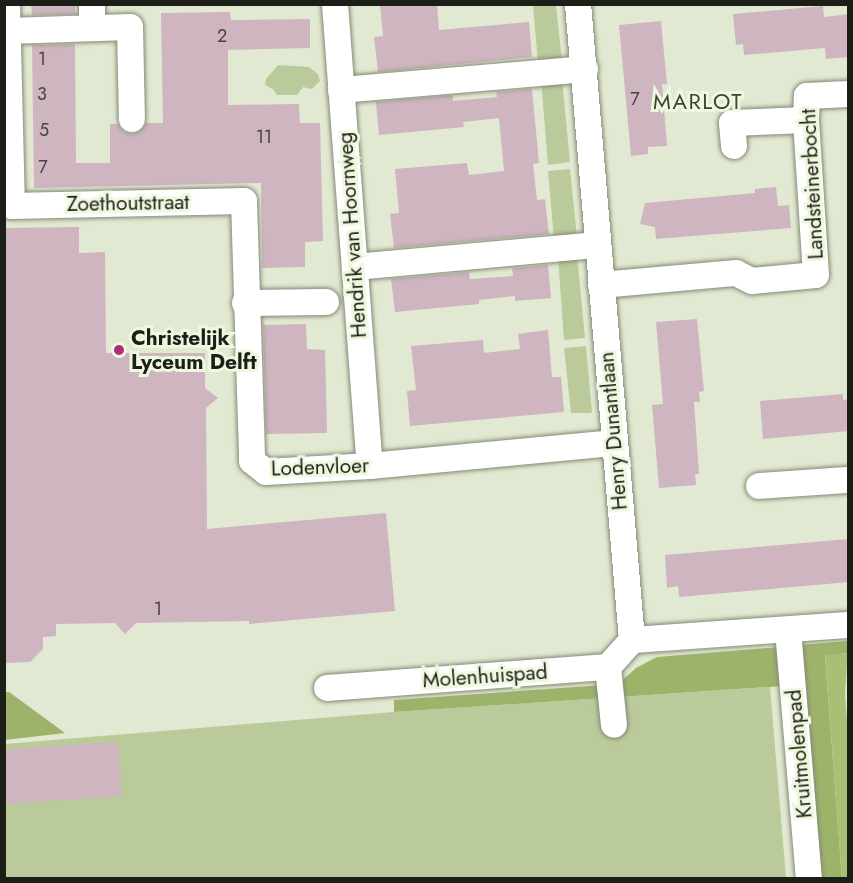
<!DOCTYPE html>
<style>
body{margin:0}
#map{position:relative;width:853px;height:883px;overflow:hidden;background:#e2e9d2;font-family:Jost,sans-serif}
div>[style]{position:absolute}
.green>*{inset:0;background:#bbca9b}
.forest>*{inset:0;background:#9eb36a}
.water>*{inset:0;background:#aabf76}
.building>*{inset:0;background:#ceb5c0}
.roads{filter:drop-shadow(0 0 2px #838a75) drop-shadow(0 0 2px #838a75)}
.minor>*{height:26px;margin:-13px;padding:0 13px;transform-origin:13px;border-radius:13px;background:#fff}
.dots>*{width:16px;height:16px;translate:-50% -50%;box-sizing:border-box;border:3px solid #eff7df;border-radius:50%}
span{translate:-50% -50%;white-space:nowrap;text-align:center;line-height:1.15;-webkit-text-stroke:6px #eff7df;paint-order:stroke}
.number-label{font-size:18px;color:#484441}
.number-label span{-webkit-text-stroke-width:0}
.street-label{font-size:21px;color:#1c1f17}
.poi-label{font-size:21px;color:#1c1f17;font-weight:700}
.left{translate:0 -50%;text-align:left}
.neighbourhood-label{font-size:22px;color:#3d4330;letter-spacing:1.5px}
.frame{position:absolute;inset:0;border:6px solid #1c1f17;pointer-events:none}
</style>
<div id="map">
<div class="green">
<div style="clip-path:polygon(533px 5px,556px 5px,562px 61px,538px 63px)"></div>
<div style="clip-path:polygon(278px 65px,309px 67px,318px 74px,320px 81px,312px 89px,303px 87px,297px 95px,277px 95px,273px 89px,265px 85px,266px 79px)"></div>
<div style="clip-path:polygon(562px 78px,570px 162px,548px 165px,541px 79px)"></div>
<div style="clip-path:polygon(570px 169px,577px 237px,554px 239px,548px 171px)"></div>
<div style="clip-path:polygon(577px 255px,585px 338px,564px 340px,558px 257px)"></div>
<div style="clip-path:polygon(586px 346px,592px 413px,571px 413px,564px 348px)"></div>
<div style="clip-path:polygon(770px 687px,786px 878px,5px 878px,5px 744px,394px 712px)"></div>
</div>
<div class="forest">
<div style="clip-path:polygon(848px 641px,848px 653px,825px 656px,842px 878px,819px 878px,800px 645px)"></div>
<div style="clip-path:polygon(780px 647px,783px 686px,394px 712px,394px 700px,618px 684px,636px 668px,657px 657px)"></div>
<div style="clip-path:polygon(5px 692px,9px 692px,65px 733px,5px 740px)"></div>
</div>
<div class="water">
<div style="clip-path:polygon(848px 653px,845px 694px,848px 734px,848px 878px,842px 878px,825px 655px)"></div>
</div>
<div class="building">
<div style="clip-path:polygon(31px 4px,75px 4px,75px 14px,32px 15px)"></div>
<div style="clip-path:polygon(380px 4px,437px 4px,439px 30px,529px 22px,532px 57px,378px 72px,374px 37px,383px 36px)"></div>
<div style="clip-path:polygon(823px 6px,824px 17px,849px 14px,849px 57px,826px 59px,825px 48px,744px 55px,743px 44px,736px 45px,733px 14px)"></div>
<div style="clip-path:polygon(230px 12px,231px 20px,310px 19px,310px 48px,228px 50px,228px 105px,299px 104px,300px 123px,320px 123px,323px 241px,305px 242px,305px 267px,262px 268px,261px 183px,34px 188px,32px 45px,75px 44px,76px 163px,110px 163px,110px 124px,118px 124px,124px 132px,132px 134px,140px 131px,146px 123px,163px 123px,161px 13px)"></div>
<div style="clip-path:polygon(661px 21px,667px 84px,662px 84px,667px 146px,648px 147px,648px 154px,631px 156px,619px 25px)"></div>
<div style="clip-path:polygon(532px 89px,539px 163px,533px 164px,537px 200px,545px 199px,549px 234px,394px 248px,390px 214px,399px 213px,395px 169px,467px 163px,469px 175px,504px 171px,499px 118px,463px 122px,464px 127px,379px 135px,376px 102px,453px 95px,453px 101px,497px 97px,496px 92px)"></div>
<div style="clip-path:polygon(776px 187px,778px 206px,789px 205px,791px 228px,656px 239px,655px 227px,640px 224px,645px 203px,755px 193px,755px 189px)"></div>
<div style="clip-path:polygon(79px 227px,79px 253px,105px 252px,106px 353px,205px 353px,205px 388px,218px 398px,206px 408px,207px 529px,386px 513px,395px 611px,249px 624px,249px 621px,136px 623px,125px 634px,115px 623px,56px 624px,56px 636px,43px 637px,43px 649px,30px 662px,4px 663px,4px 228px)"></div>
<div style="clip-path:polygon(548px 265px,551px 298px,515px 301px,515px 296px,479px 300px,479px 304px,395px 312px,391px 279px,469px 272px,470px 279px,513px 276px,512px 268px)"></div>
<div style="clip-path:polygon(697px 319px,704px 391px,699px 392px,700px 402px,694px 402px,699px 474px,695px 474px,696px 485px,659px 488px,652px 405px,663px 404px,656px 322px)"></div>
<div style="clip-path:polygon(306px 324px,307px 349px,325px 350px,327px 433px,266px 434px,263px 325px)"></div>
<div style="clip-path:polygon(548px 330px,552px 377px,561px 377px,564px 412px,410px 426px,407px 391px,416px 390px,411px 346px,483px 340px,484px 353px,520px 349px,518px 334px)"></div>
<div style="clip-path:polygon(843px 394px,843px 400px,849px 399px,849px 431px,763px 439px,760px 401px)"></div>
<div style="clip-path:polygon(849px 539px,849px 582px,679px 597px,678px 586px,667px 588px,665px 555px)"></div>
<div style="clip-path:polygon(118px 742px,122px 796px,4px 804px,4px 750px)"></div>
</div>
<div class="roads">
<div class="minor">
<div style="left:7px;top:4px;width:202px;rotate:88.6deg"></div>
<div style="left:12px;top:206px;width:232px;rotate:-1.2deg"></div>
<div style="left:244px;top:201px;width:260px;rotate:88.2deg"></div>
<div style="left:252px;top:461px;width:18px;rotate:38deg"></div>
<div style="left:266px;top:472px;width:104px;rotate:-3.3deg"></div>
<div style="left:370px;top:466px;width:246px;rotate:-5.4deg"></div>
<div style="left:335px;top:4px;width:463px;rotate:85.7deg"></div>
<div style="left:578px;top:4px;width:638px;rotate:85.15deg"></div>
<div style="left:92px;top:28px;width:24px;rotate:-90deg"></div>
<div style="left:7px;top:31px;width:123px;rotate:-1.9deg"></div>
<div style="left:130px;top:27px;width:92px;rotate:88.8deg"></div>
<div style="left:341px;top:90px;width:245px;rotate:-4.9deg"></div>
<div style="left:734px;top:146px;width:23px;rotate:-95deg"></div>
<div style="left:732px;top:123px;width:74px;rotate:-2.3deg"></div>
<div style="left:355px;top:267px;width:244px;rotate:-5.2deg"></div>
<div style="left:601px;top:285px;width:136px;rotate:-5.1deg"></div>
<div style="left:736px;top:273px;width:18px;rotate:27deg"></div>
<div style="left:752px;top:281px;width:64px;rotate:-5.4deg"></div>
<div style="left:816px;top:275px;width:155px;rotate:-93.7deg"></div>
<div style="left:806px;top:120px;width:24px;rotate:-88deg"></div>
<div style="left:807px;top:96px;width:41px;rotate:-2.8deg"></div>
<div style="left:245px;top:303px;width:81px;rotate:-0.7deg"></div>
<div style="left:759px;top:486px;width:89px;rotate:-3.9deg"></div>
<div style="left:788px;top:630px;width:249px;rotate:85.2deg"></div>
<div style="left:632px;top:640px;width:217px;rotate:-4deg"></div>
<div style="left:608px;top:667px;width:58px;rotate:84.1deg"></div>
<div style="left:327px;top:688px;width:282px;rotate:-4.3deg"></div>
<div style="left:608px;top:667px;width:36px;rotate:-48deg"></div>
</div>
</div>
<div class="dots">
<div style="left:119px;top:350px;background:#ae2e7a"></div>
</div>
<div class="number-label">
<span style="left:222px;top:36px">2</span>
<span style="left:42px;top:59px">1</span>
<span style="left:42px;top:94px">3</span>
<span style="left:635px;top:99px">7</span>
<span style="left:44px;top:130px">5</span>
<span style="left:264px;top:137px">11</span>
<span style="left:43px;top:167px">7</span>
<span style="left:158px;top:609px">1</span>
</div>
<div class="street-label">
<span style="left:812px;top:184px;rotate:-93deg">Landsteinerbocht</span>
<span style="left:128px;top:203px;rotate:-1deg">Zoethoutstraat</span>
<span style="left:352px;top:235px;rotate:-94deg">Hendrik van Hoornweg</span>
<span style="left:613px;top:431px;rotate:-95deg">Henry Dunantlaan</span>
<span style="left:320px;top:467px;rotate:-2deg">Lodenvloer</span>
<span style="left:485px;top:676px;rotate:-4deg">Molenhuispad</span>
<span style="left:799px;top:754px;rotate:-95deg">Kruitmolenpad</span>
</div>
<div class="poi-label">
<span class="left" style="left:131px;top:350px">Christelijk<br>Lyceum Delft</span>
</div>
<div class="neighbourhood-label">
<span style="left:698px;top:102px">MARLOT</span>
</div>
<div class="frame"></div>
</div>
